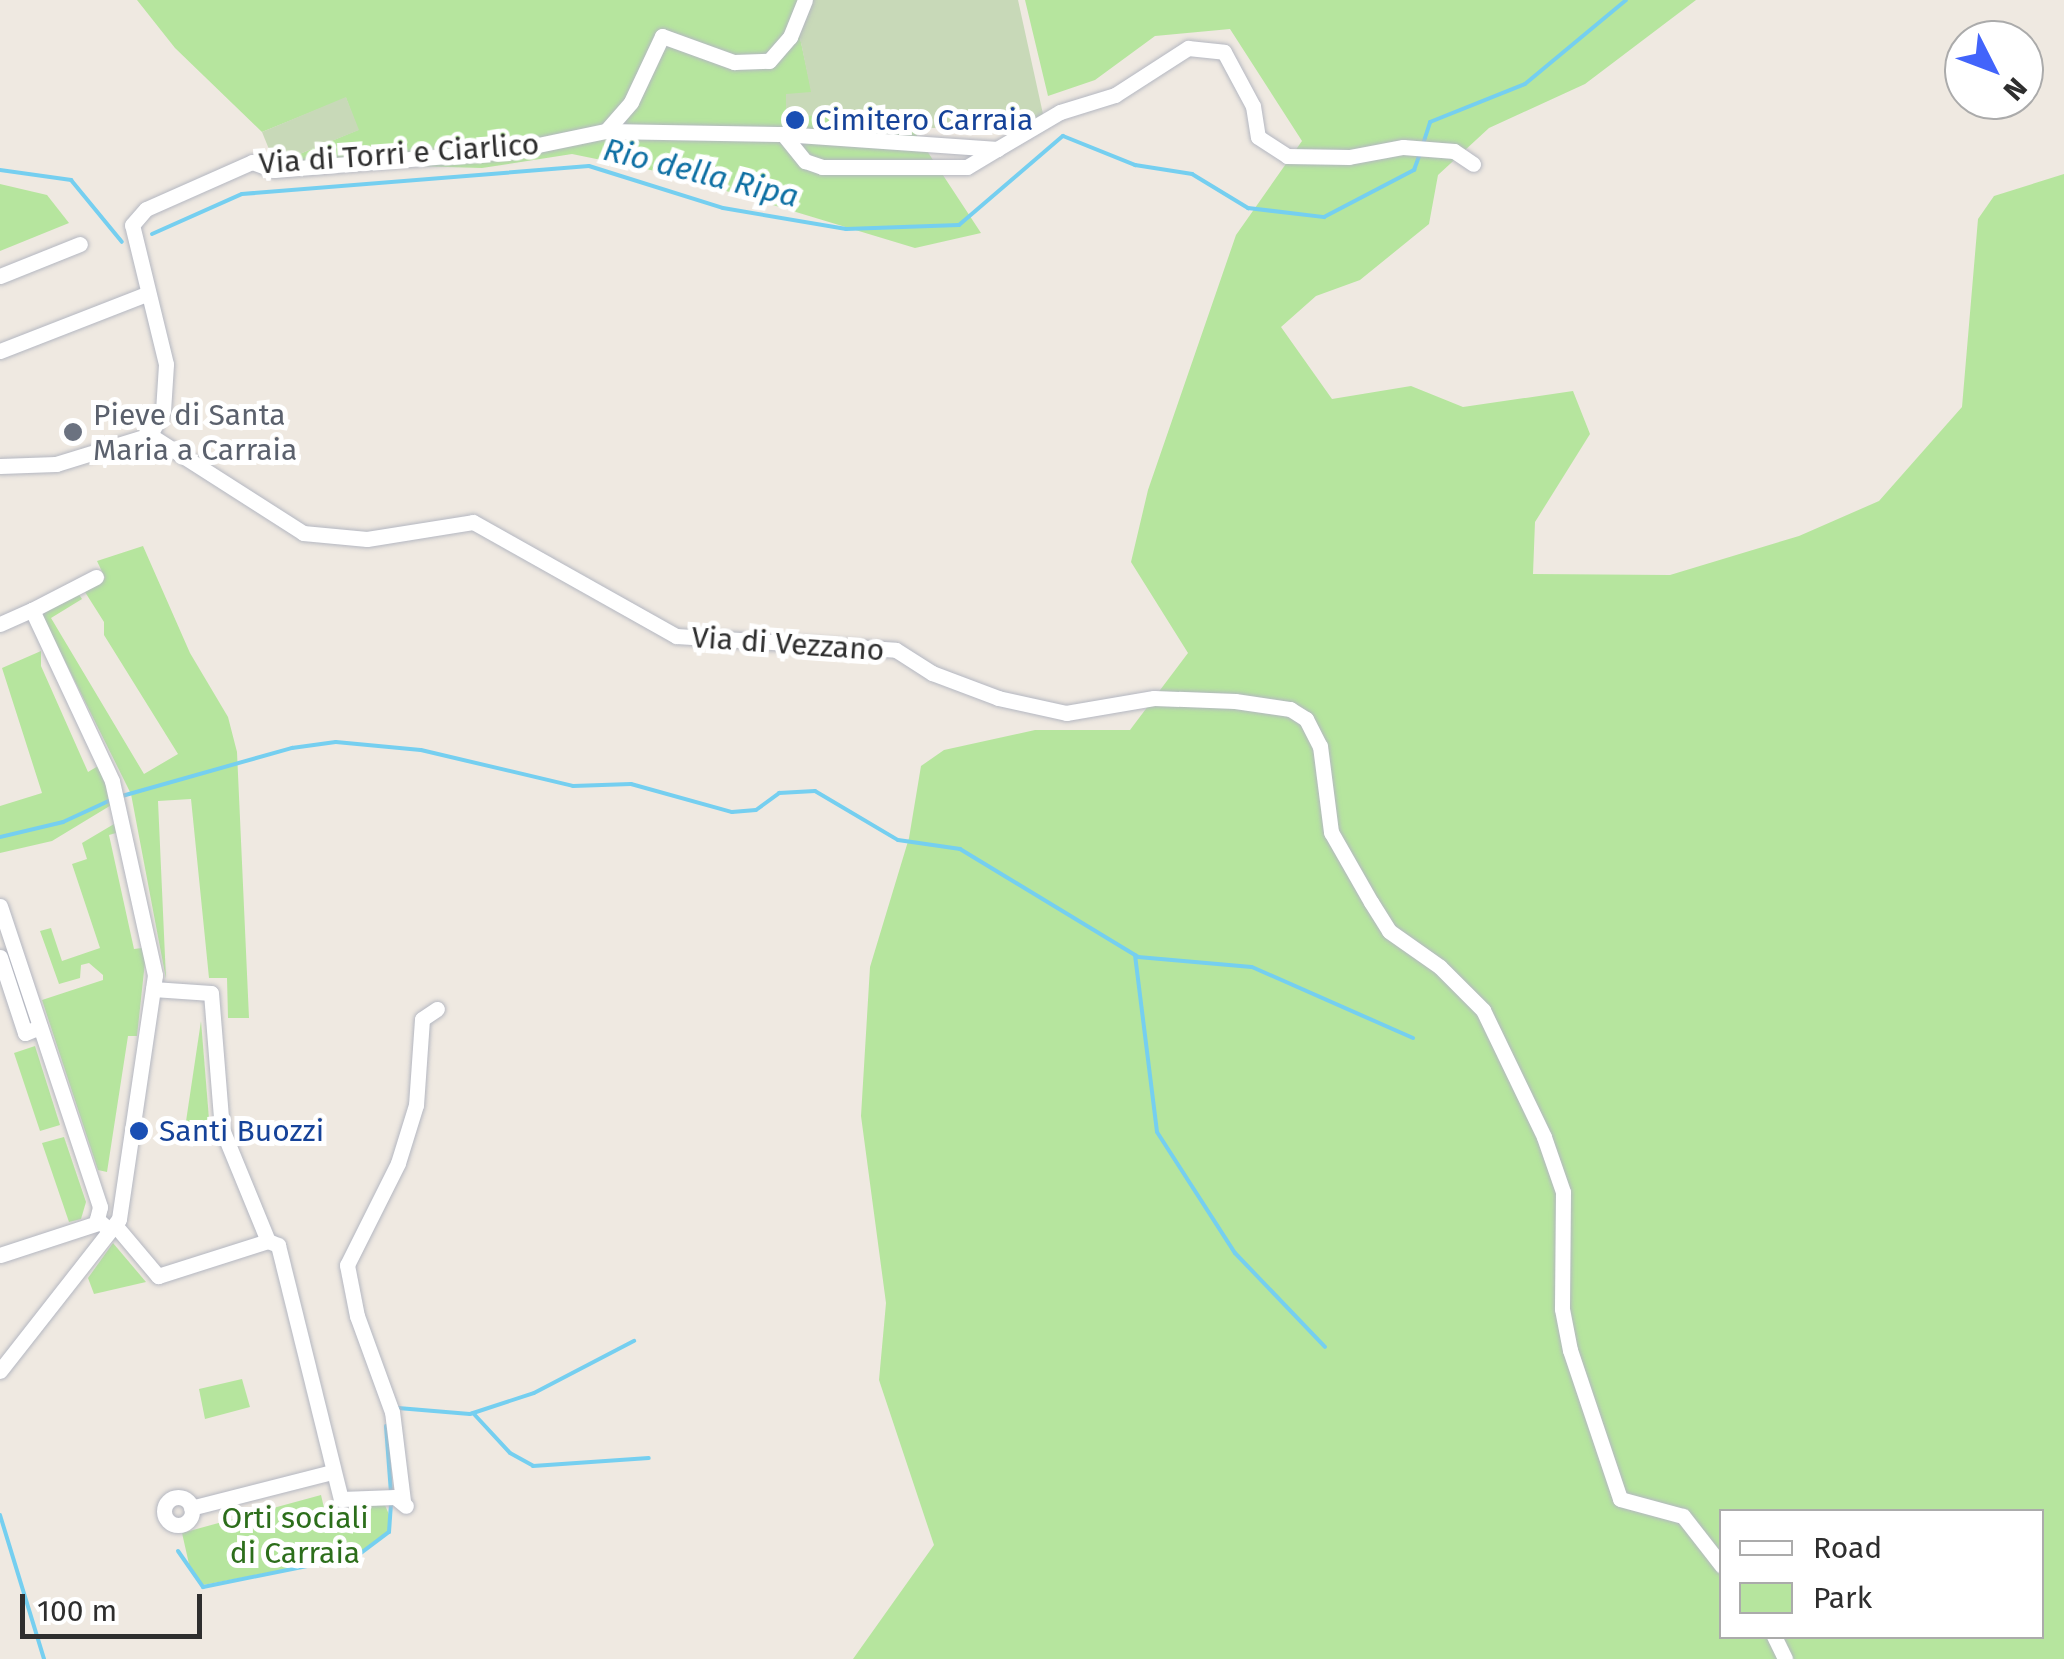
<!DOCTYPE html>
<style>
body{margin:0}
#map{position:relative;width:2064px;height:1659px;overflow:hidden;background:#efe9e1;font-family:"Fira Sans",sans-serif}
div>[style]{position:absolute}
.green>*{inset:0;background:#b6e59e}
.cemetery>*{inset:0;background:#c8d9b8}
.stream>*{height:4px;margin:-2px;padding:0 2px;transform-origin:2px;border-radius:2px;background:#75cff0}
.roads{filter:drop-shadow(0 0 2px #b4b7c1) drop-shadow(0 0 2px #b4b7c1)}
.street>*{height:15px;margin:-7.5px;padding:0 7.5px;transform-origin:7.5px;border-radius:7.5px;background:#fff}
.street>.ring{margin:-7.5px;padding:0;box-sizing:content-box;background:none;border:15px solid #fff;border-radius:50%}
.dots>*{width:28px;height:28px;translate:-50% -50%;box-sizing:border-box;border:5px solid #fff;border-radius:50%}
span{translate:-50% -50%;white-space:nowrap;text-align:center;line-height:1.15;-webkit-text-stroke:10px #fff;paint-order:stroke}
.transit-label{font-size:30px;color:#164399}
.left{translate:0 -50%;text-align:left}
.street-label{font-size:30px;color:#2e2e2e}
.worship-label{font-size:30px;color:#5b616d}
.park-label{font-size:30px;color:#2c6e1b}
.water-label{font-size:32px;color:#0d6fa3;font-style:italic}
.legend{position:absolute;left:1719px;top:1509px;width:325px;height:130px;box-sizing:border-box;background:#fff;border:2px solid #ababab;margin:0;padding:12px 18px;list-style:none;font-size:30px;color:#2e2e2e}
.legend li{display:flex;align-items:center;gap:20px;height:50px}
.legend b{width:50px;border:2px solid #ababab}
.north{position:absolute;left:1944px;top:20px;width:100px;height:100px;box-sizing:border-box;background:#fff;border:2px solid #ababab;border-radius:50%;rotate:132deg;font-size:28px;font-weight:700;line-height:40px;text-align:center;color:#2e2e2e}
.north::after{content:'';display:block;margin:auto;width:35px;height:45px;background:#4264fb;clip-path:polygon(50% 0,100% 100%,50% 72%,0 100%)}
.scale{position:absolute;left:20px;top:1594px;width:182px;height:45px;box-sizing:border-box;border:5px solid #2e2e2e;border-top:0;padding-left:12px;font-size:30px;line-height:35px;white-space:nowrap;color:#2e2e2e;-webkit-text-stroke:8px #fff;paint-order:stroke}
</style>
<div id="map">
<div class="green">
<div style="clip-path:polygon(137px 0,813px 0,799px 33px,812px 93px,845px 117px,844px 132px,912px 128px,981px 233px,915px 248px,670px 174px,572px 154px,482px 168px,379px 165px,316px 175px,297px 155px,358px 130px,346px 98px,262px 132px,175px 48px)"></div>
<div style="clip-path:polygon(evenodd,1025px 0,1696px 0,1585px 84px,1489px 128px,1438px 175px,1429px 224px,1360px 280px,1316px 296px,1281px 327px,1332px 399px,1411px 386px,1463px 407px,1573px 391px,1590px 434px,1535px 522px,1533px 574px,1670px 575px,1799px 536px,1879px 501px,1962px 407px,1978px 219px,1994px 196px,2064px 174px,2064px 1659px,853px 1659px,934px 1545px,879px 1380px,886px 1303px,861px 1116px,870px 967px,909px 838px,921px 766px,944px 750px,1035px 730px,1130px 730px,1188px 653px,1131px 562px,1148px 490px,1236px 235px,1302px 141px,1230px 29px,1155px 36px,1095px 80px,1048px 96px,1025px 0,1722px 1512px,2042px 1512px,2042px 1636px,1722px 1636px,1722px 1512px)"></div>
<div style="clip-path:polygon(0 184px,47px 195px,69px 223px,0 251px)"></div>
<div style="clip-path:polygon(143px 546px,190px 653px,228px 717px,237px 752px,249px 1018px,228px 1018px,227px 978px,209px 978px,191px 799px,158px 801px,166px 979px,131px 794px,41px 613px,78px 593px,82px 599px,51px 618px,144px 774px,178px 754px,104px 635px,104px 622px,85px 592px,105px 578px,97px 561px)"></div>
<div style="clip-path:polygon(41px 651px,41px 666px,88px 772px,98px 766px,113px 804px,52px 841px,0 853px,0 806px,42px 793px,2px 668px)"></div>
<div style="clip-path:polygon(114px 824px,116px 833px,109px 835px,134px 949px,142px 948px,145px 962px,137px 1036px,128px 1036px,107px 1172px,98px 1170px,42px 1000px,103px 980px,103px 975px,89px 963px,81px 965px,80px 978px,59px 984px,40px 931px,51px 928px,62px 961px,100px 948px,72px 864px,87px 859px,82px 843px)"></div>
<div style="clip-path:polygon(201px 1021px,209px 1119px,185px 1128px)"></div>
<div style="clip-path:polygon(35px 1046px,60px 1125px,40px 1131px,14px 1053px)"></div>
<div style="clip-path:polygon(64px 1137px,86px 1202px,81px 1219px,69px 1222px,42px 1143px)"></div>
<div style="clip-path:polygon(113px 1243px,146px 1282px,94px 1294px,88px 1278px)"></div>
<div style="clip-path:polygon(242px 1379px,250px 1407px,205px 1419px,199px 1389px)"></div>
<div style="clip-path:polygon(321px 1495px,325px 1512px,384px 1503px,391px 1519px,388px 1531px,356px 1556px,203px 1585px,189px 1564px,182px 1533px)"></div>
</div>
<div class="cemetery">
<div style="clip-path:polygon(813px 0,1018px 0,1043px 114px,1021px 128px,913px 128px,912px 133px,844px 133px,845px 117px,786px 115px,786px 94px,811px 92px,799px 33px)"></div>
<div style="clip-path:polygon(346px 97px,359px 130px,275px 164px,262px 132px)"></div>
</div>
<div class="stream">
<div style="left:1424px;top:141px;width:20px;rotate:-72deg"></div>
<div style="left:1430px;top:122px;width:102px;rotate:-21.8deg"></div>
<div style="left:1525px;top:84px;width:131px;rotate:-39.7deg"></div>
<div style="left:0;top:170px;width:72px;rotate:8deg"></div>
<div style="left:71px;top:180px;width:80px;rotate:50.6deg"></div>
<div style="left:152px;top:234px;width:98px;rotate:-24deg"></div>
<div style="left:242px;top:194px;width:348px;rotate:-4.6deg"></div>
<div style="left:589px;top:166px;width:140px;rotate:17.4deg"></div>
<div style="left:723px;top:208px;width:125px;rotate:9.7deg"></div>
<div style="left:846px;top:229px;width:113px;rotate:-2deg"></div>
<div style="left:959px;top:225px;width:137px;rotate:-40.6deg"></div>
<div style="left:1063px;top:136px;width:78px;rotate:21.9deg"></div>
<div style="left:1135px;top:165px;width:58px;rotate:9deg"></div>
<div style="left:1192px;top:174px;width:66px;rotate:31.3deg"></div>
<div style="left:1248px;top:208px;width:77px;rotate:6.8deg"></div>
<div style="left:1324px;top:217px;width:102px;rotate:-27.6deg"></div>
<div style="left:1414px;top:170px;width:15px;rotate:-70deg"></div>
<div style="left:122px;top:796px;width:177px;rotate:-15.8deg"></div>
<div style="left:292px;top:748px;width:44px;rotate:-7.8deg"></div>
<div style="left:336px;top:742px;width:85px;rotate:5.4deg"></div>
<div style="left:421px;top:750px;width:156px;rotate:13.3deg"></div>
<div style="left:573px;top:786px;width:58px;rotate:-2deg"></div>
<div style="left:631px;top:784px;width:105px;rotate:15.5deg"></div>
<div style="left:732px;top:812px;width:24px;rotate:-5deg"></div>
<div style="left:756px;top:810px;width:29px;rotate:-36deg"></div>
<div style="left:779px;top:793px;width:36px;rotate:-3deg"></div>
<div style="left:815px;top:791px;width:96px;rotate:30.6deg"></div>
<div style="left:898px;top:840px;width:63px;rotate:8.3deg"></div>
<div style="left:960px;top:849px;width:208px;rotate:31.2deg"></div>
<div style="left:1138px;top:957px;width:114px;rotate:5deg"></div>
<div style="left:1252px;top:967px;width:176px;rotate:23.8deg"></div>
<div style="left:0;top:837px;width:65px;rotate:-13.4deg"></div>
<div style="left:63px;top:822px;width:55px;rotate:-24.7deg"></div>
<div style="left:1135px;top:955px;width:178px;rotate:82.9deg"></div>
<div style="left:1157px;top:1132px;width:144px;rotate:57.2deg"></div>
<div style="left:1235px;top:1253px;width:130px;rotate:46.2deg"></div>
<div style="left:398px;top:1408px;width:72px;rotate:4.8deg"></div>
<div style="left:470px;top:1414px;width:67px;rotate:-18.2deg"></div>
<div style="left:534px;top:1393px;width:113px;rotate:-27.5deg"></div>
<div style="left:473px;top:1413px;width:54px;rotate:47.2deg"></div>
<div style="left:510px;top:1453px;width:26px;rotate:29deg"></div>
<div style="left:533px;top:1466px;width:116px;rotate:-3.9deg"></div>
<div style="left:386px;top:1426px;width:66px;rotate:85.7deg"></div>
<div style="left:0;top:1515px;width:151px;rotate:73deg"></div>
<div style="left:178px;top:1551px;width:44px;rotate:55.2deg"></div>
<div style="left:203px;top:1587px;width:157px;rotate:-11.4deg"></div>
<div style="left:357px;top:1556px;width:40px;rotate:-37deg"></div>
<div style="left:389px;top:1532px;width:31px;rotate:-86deg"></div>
</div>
<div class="roads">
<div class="street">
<div style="left:606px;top:131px;width:38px;rotate:-49deg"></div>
<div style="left:631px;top:102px;width:73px;rotate:-64.8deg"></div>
<div style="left:662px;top:36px;width:77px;rotate:19.9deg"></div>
<div style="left:734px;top:62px;width:35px;rotate:-2deg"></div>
<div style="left:769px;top:61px;width:32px;rotate:-49deg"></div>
<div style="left:790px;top:37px;width:40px;rotate:-68deg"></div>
<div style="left:783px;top:134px;width:35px;rotate:51deg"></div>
<div style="left:805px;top:161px;width:18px;rotate:19deg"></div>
<div style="left:822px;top:167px;width:145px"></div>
<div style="left:967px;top:167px;width:35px;rotate:-31deg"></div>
<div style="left:0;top:276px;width:86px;rotate:-21.8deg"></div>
<div style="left:0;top:351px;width:157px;rotate:-21.3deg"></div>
<div style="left:150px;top:435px;width:182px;rotate:32.6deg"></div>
<div style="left:303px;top:533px;width:64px;rotate:5.4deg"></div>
<div style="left:367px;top:539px;width:107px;rotate:-9.1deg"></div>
<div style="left:473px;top:522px;width:233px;rotate:29.3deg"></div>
<div style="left:676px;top:636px;width:220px;rotate:3.6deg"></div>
<div style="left:896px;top:650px;width:43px;rotate:32.6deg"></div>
<div style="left:932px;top:673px;width:71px;rotate:20.7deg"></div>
<div style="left:998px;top:698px;width:70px;rotate:12.4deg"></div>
<div style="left:1066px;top:713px;width:89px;rotate:-9.7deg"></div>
<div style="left:1154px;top:698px;width:81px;rotate:2.1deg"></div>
<div style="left:1235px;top:701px;width:56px;rotate:8.3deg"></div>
<div style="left:1290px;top:709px;width:19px;rotate:32deg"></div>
<div style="left:1306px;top:719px;width:30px;rotate:63deg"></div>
<div style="left:1320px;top:746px;width:87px;rotate:82.7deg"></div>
<div style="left:1331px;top:832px;width:81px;rotate:60.3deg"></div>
<div style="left:1371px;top:902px;width:34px;rotate:58deg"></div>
<div style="left:1389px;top:931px;width:62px;rotate:35.2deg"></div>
<div style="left:1440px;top:967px;width:61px;rotate:45deg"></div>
<div style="left:1483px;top:1010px;width:141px;rotate:64.3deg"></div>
<div style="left:1544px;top:1137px;width:58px;rotate:70.9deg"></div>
<div style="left:1563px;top:1192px;width:117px;rotate:90.5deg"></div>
<div style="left:1562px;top:1309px;width:42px;rotate:79deg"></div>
<div style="left:1570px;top:1350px;width:157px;rotate:71.4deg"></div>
<div style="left:1620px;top:1499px;width:65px;rotate:15.1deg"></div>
<div style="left:1683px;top:1516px;width:63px;rotate:52deg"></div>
<div style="left:150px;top:435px;width:27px;rotate:-62deg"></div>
<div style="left:163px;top:411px;width:47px;rotate:-86.3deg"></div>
<div style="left:166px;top:364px;width:143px;rotate:-103.7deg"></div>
<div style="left:132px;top:225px;width:21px;rotate:-49deg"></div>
<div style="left:146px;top:209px;width:116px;rotate:-23.9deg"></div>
<div style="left:252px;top:162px;width:23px;rotate:20deg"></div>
<div style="left:274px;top:170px;width:236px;rotate:-4.6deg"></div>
<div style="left:509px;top:151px;width:99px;rotate:-11.7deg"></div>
<div style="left:606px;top:131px;width:177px;rotate:1deg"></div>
<div style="left:783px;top:134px;width:215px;rotate:4deg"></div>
<div style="left:997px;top:149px;width:73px;rotate:-30.4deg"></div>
<div style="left:1060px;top:112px;width:58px;rotate:-17.2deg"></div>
<div style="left:1115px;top:95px;width:87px;rotate:-32.8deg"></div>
<div style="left:1188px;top:48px;width:36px;rotate:6deg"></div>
<div style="left:1224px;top:52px;width:61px;rotate:61.8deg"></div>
<div style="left:1253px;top:106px;width:31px;rotate:81deg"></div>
<div style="left:1258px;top:137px;width:35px;rotate:33deg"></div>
<div style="left:1287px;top:156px;width:62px;rotate:0.9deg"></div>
<div style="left:1349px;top:157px;width:55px;rotate:-10.5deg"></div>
<div style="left:1403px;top:147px;width:51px;rotate:4.5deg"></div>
<div style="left:1454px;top:151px;width:23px;rotate:34deg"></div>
<div style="left:0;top:466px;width:56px;rotate:-2deg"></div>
<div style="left:56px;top:464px;width:98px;rotate:-17.1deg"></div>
<div style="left:32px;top:610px;width:72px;rotate:-27.3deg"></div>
<div style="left:0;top:624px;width:35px;rotate:-24deg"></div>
<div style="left:32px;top:610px;width:189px;rotate:64.9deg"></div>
<div style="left:112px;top:781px;width:199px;rotate:77.5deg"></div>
<div style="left:155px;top:975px;width:247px;rotate:98.4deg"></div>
<div style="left:119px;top:1219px;width:193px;rotate:128.1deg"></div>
<div style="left:0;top:906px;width:317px;rotate:71.6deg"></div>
<div style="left:100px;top:1207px;width:12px;rotate:104deg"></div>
<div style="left:97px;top:1219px;width:12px;rotate:42deg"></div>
<div style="left:0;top:957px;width:80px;rotate:71.8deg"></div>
<div style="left:25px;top:1033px;width:16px;rotate:-22deg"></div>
<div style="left:153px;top:989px;width:58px;rotate:3.9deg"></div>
<div style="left:211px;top:993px;width:136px;rotate:85.4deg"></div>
<div style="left:222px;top:1129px;width:121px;rotate:67.7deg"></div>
<div style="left:268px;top:1241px;width:11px;rotate:22deg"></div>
<div style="left:278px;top:1245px;width:262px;rotate:76.1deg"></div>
<div style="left:341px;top:1499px;width:54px;rotate:-2.1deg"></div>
<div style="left:395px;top:1497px;width:14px;rotate:39deg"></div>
<div style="left:115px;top:1225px;width:67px;rotate:49.9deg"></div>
<div style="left:158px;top:1276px;width:115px;rotate:-17.7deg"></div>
<div style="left:0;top:1255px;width:103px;rotate:-18.1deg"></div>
<div class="ring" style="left:164px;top:1497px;width:13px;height:13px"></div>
<div style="left:403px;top:1501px;width:90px;rotate:-97deg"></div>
<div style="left:392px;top:1412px;width:102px;rotate:-110deg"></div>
<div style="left:357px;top:1316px;width:52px;rotate:-101.1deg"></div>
<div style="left:347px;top:1265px;width:114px;rotate:-63.4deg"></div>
<div style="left:398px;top:1163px;width:61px;rotate:-72.8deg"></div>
<div style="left:416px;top:1105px;width:86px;rotate:-86deg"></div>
<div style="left:422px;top:1019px;width:18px;rotate:-34deg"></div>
<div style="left:191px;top:1508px;width:146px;rotate:-14.3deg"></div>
<div style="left:1774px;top:1636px;width:25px;rotate:64deg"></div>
</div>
</div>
<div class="dots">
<div style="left:795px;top:120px;background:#1a4fb4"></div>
<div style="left:73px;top:432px;background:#6b7280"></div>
<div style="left:139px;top:1131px;background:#1a4fb4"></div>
</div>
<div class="transit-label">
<span class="left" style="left:815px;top:120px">Cimitero Carraia</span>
<span class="left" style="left:159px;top:1131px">Santi Buozzi</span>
</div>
<div class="street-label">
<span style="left:399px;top:154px;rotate:-4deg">Via di Torri e Ciarlico</span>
<span style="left:788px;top:644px;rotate:4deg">Via di Vezzano</span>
</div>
<div class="worship-label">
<span class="left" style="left:93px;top:432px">Pieve di Santa<br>Maria a Carraia</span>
</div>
<div class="park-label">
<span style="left:295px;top:1535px">Orti sociali<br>di Carraia</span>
</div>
<div class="water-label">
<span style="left:701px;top:173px;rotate:14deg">Rio della Ripa</span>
</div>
<ul class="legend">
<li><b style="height:12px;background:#fff"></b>Road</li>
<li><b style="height:28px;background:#b6e59e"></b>Park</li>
</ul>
<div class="north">N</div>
<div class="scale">100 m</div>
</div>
